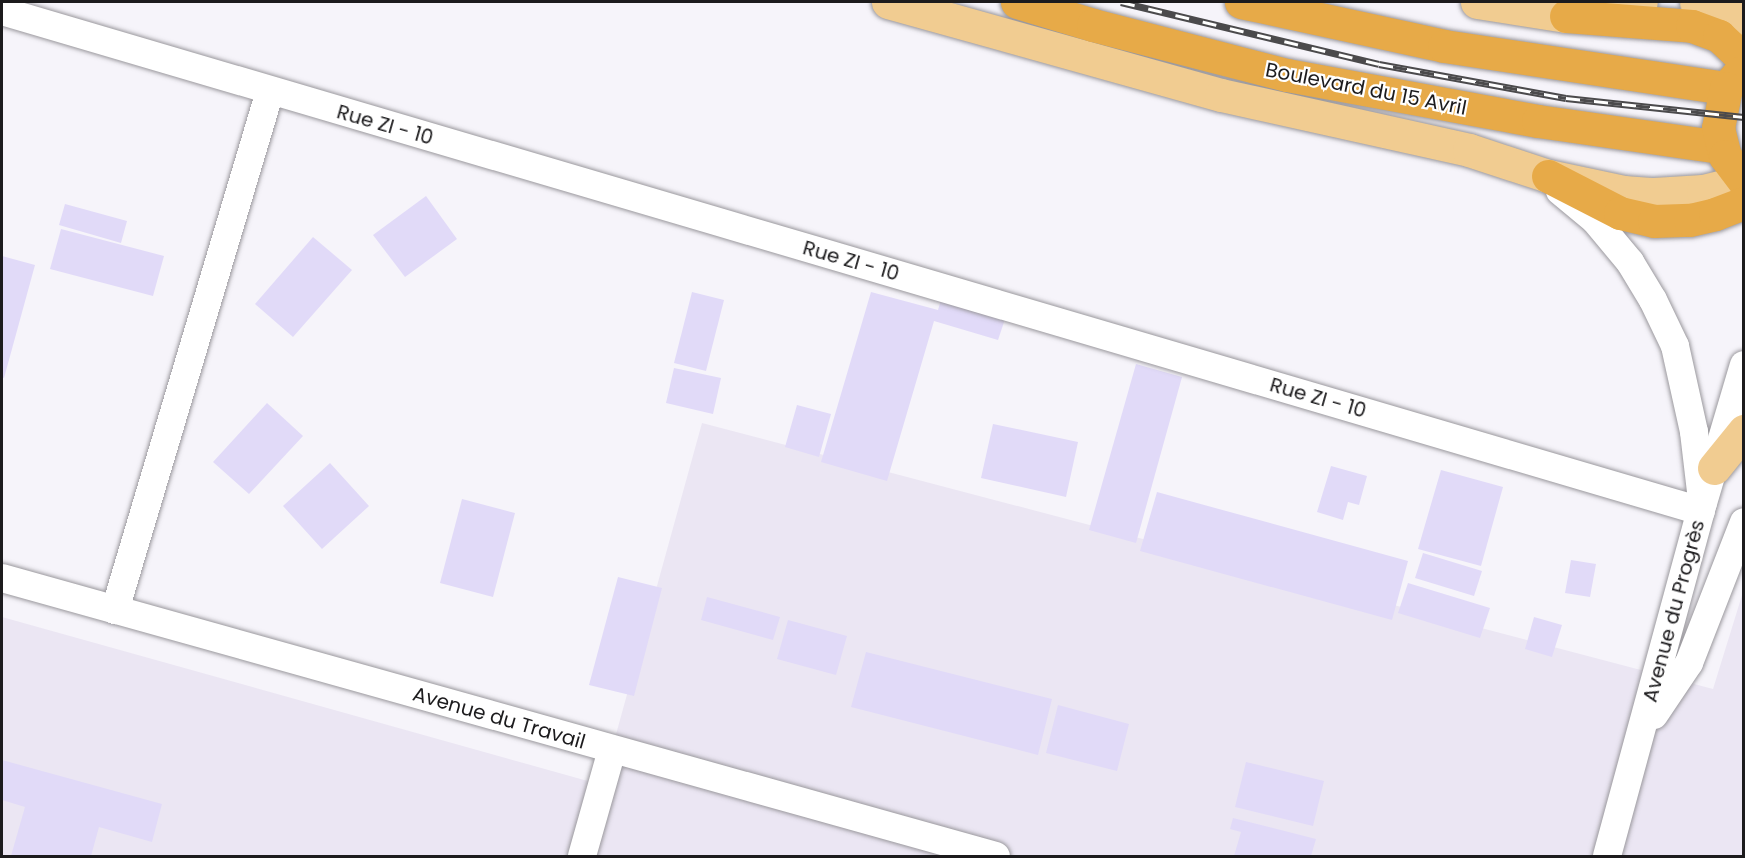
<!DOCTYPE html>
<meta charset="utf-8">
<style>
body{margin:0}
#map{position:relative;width:1745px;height:858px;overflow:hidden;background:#f6f4fa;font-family:Poppins,sans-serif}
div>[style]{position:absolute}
.built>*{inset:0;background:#ebe6f3}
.building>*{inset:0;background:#e1daf8}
.roads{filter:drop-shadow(0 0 2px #9a989d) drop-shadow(0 0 2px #9a989d)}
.minor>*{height:28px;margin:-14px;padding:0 14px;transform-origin:14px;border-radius:14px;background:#fff}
.major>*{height:33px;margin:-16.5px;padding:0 16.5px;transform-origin:16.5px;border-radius:16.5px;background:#f1cc91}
.highway>*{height:33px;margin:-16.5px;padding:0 16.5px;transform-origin:16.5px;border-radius:16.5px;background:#e7aa48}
.rail>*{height:7px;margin-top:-3.5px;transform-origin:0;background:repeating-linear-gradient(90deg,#fff 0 14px,#4b4a4c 0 28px);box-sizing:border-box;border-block:2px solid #4b4a4c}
span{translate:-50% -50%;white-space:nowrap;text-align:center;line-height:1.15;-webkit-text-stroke:4.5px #fff;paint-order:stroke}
.street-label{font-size:20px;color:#1c1b1d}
.frame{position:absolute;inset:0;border:3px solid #1c1b1d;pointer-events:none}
</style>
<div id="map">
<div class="built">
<div style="clip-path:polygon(702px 423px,1713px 689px,1743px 592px,1743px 856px,2px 856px,2px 617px,602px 785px)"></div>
</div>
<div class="building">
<div style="clip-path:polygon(426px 196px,457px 239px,405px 277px,373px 235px)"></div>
<div style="clip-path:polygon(65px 204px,127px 221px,121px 243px,59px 225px)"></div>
<div style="clip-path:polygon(61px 229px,164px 256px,153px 296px,50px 269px)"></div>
<div style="clip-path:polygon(313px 237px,352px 270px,293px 337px,255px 304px)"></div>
<div style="clip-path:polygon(2px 256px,35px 265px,4px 378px,2px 377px)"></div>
<div style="clip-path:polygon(692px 292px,724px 300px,706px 371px,674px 363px)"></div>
<div style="clip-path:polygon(871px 292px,938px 310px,943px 293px,1007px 313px,998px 340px,934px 321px,887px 481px,821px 462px)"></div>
<div style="clip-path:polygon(1136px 364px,1182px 377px,1136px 543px,1089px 530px)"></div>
<div style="clip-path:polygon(674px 368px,721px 378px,713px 414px,666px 403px)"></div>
<div style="clip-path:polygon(267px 403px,303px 436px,249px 494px,213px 462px)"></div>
<div style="clip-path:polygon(797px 405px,831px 414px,819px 457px,785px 447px)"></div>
<div style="clip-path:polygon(993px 424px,1078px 442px,1066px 497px,981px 478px)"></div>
<div style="clip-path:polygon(330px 463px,369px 506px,322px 549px,283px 506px)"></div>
<div style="clip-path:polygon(1331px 466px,1367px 476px,1359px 505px,1348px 502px,1343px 520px,1317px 512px)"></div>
<div style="clip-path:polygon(1441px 470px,1503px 487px,1481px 566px,1418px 549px)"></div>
<div style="clip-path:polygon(1157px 492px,1408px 561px,1392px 620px,1140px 551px)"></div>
<div style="clip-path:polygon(462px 499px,515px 513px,493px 597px,440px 583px)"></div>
<div style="clip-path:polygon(1423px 553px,1482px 571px,1474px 596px,1415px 578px)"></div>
<div style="clip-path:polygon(1571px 560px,1596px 564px,1590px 597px,1565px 593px)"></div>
<div style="clip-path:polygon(618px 577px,662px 588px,634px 696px,589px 685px)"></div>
<div style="clip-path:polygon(1408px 583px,1490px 608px,1480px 638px,1398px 613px)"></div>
<div style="clip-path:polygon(707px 597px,780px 617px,773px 640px,701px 620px)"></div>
<div style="clip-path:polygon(1534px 617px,1562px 625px,1552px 657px,1525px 649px)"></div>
<div style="clip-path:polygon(788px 620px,847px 636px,836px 675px,777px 659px)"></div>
<div style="clip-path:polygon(866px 652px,1052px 699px,1038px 755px,851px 707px)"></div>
<div style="clip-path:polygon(1058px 705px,1129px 724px,1117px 771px,1046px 753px)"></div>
<div style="clip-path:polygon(2px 760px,162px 804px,152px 842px,99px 827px,91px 856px,11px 856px,25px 807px,2px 800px)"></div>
<div style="clip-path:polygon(1246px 762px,1324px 781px,1313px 826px,1235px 807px)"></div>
<div style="clip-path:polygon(1233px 818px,1316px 839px,1311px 856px,1234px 856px,1241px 832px,1230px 829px)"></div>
</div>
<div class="roads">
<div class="minor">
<div style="left:2px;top:11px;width:1771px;rotate:16.4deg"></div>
<div style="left:1560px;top:191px;width:45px;rotate:39.6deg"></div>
<div style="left:1595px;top:220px;width:55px;rotate:50.2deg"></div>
<div style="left:1630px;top:262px;width:44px;rotate:58.8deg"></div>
<div style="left:1653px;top:300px;width:51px;rotate:64.4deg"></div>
<div style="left:1675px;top:346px;width:88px;rotate:77.5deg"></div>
<div style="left:1694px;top:432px;width:60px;rotate:83.3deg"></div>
<div style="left:2px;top:578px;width:1032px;rotate:15.63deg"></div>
<div style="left:115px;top:610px;width:542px;rotate:-73.37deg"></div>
<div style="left:1654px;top:715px;width:63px;rotate:-56.1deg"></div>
<div style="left:1689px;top:663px;width:151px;rotate:-68.7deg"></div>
<div style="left:582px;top:856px;width:110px;rotate:-74.2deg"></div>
<div style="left:1607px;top:856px;width:366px;rotate:-74.8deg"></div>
<div style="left:1703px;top:503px;width:144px;rotate:-73.5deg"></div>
</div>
<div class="major">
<div style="left:888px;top:2px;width:346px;rotate:15.6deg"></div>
<div style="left:1221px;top:95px;width:254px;rotate:12.5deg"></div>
<div style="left:1469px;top:150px;width:83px;rotate:18.2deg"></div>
<div style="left:1548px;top:176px;width:77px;rotate:12deg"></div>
<div style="left:1623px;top:192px;width:31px;rotate:4deg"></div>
<div style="left:1654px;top:194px;width:49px;rotate:-3.5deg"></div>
<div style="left:1703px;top:191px;width:42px;rotate:-13.7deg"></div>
<div style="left:1477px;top:2px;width:90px;rotate:8.9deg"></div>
<div style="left:1566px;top:16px;width:76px;rotate:-10.6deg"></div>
<div style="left:1696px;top:2px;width:52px;rotate:21.6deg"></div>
<div style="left:1714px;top:468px;width:48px;rotate:-51deg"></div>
</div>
<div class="highway">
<div style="left:1017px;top:2px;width:79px;rotate:16.8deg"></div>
<div style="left:1093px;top:25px;width:200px;rotate:14.5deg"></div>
<div style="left:1287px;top:75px;width:255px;rotate:10.4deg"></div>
<div style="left:1538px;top:121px;width:185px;rotate:8.1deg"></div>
<div style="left:1241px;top:2px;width:208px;rotate:12.2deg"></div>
<div style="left:1444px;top:46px;width:285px;rotate:8.5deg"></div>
<div style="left:1566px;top:16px;width:126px;rotate:4.5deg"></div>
<div style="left:1692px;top:26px;width:29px;rotate:20deg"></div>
<div style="left:1719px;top:36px;width:34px;rotate:43deg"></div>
<div style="left:1739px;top:73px;width:20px;rotate:131deg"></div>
<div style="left:1726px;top:88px;width:41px;rotate:101.3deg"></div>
<div style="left:1718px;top:128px;width:29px;rotate:76deg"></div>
<div style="left:1725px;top:156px;width:31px;rotate:53deg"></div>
<div style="left:1548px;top:176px;width:81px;rotate:27.2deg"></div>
<div style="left:1620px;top:213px;width:35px;rotate:13deg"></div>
<div style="left:1654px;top:221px;width:36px;rotate:-2deg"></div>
<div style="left:1690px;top:220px;width:26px;rotate:-13deg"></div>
<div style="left:1715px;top:214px;width:31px;rotate:-21deg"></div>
</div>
</div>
<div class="rail">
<div style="left:1121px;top:2px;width:265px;rotate:13.5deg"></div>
<div style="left:1379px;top:64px;width:190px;rotate:10.3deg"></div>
<div style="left:1566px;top:98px;width:179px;rotate:6.1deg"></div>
</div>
<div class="street-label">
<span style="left:1366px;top:89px;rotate:11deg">Boulevard du 15 Avril</span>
<span style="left:385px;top:125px;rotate:16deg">Rue ZI - 10</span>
<span style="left:851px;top:261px;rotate:16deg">Rue ZI - 10</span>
<span style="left:1318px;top:398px;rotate:16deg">Rue ZI - 10</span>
<span style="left:1674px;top:611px;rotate:-75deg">Avenue du Progrès</span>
<span style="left:499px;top:718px;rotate:16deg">Avenue du Travail</span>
</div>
<div class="frame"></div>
</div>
